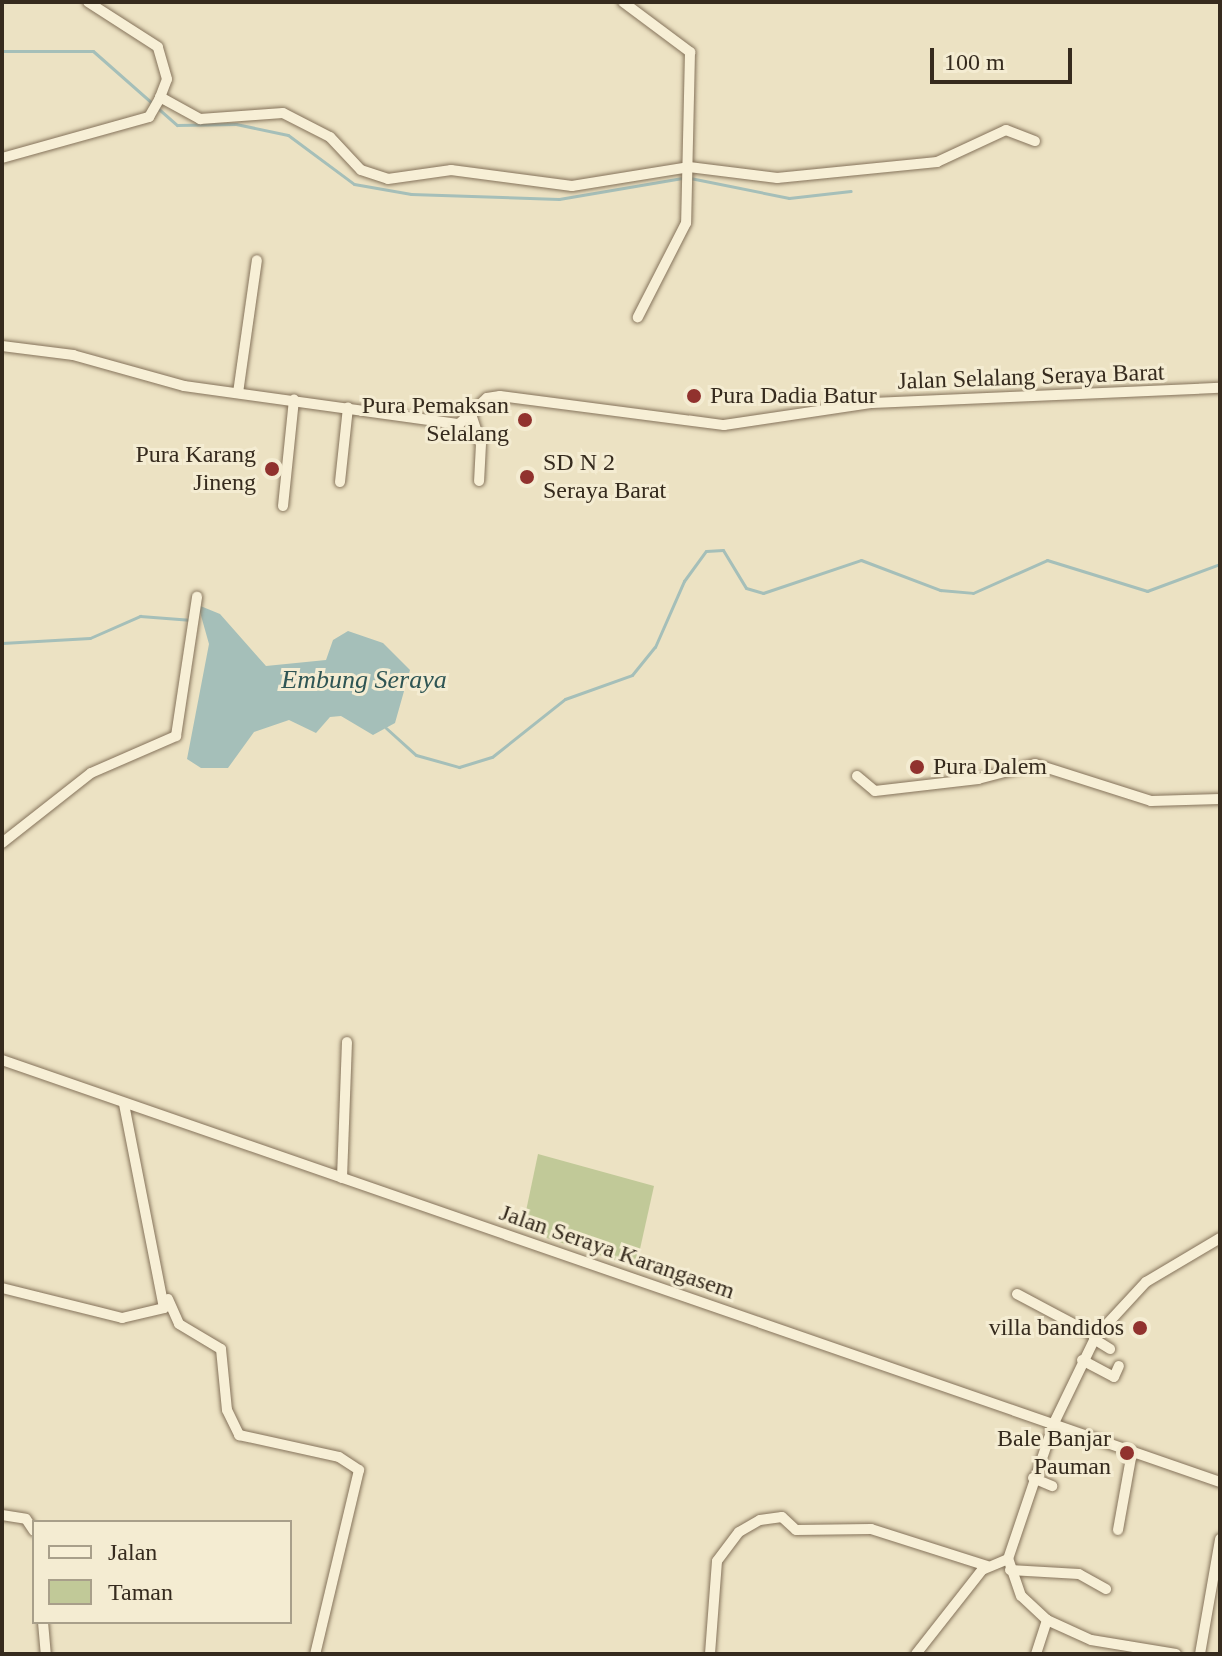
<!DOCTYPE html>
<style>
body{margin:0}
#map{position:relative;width:1222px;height:1656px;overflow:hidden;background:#ece2c3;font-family:"Times New Roman",serif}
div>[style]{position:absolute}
.green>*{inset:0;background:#c1c998}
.water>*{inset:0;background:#a5bfb9}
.stream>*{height:3px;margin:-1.5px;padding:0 1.5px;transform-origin:1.5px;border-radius:1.5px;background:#a5bfb9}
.roads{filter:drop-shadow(0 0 2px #85735b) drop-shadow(0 0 2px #85735b)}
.minor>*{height:10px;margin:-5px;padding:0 5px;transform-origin:5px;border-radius:5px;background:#f7efd6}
.dots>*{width:22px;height:22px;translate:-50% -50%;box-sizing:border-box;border:4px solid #f4ecd2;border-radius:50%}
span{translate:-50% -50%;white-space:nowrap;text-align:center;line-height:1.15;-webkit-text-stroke:6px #f4ecd2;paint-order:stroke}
.street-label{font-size:24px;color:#362b1e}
.poi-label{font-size:24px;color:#362b1e}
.left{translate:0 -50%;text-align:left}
.right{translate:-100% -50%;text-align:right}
.water-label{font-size:26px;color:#2e5554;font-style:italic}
.frame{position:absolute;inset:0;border:4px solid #362b1e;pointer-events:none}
.legend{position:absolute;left:32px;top:1520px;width:260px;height:104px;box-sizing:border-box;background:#f4ecd2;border:2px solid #a89f8a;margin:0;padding:10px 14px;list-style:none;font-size:24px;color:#362b1e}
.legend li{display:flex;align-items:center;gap:16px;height:40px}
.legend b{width:40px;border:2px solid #a89f8a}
.scale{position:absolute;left:930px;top:48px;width:142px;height:36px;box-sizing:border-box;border:4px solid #362b1e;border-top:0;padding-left:10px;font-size:24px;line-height:28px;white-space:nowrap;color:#362b1e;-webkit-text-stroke:6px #f4ecd2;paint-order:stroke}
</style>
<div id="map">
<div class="green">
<div style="clip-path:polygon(538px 1154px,654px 1186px,636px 1267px,522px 1230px)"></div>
</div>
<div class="water">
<div style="clip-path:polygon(198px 605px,220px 614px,266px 666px,326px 660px,333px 640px,348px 631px,383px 643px,410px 670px,395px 723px,373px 735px,341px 716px,330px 717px,316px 733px,289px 720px,254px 732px,228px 768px,201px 768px,187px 759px,209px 644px)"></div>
</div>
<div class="stream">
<div style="left:2px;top:51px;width:91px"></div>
<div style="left:93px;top:51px;width:112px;rotate:41.4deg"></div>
<div style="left:177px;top:125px;width:59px;rotate:-1deg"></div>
<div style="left:236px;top:124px;width:53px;rotate:11.9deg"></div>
<div style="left:288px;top:135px;width:82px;rotate:36.6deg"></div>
<div style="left:354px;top:184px;width:58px;rotate:10deg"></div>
<div style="left:411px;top:194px;width:148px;rotate:1.9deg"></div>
<div style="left:559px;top:199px;width:125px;rotate:-9.7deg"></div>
<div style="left:690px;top:178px;width:101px;rotate:11.4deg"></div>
<div style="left:789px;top:198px;width:62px;rotate:-6.4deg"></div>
<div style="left:2px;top:643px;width:88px;rotate:-3.3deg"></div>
<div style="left:90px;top:638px;width:55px;rotate:-23.7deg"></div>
<div style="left:140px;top:616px;width:52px;rotate:4.4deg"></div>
<div style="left:386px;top:728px;width:40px;rotate:42deg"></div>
<div style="left:416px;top:755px;width:45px;rotate:15.6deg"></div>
<div style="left:459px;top:767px;width:34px;rotate:-17deg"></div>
<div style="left:492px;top:757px;width:93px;rotate:-38.5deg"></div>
<div style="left:565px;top:699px;width:71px;rotate:-19.7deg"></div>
<div style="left:632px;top:675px;width:36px;rotate:-51deg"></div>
<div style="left:655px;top:647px;width:72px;rotate:-66.3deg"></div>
<div style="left:684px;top:581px;width:37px;rotate:-54deg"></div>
<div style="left:706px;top:551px;width:17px;rotate:-3deg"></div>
<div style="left:723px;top:550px;width:44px;rotate:58.8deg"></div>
<div style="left:746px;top:588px;width:18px;rotate:16deg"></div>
<div style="left:763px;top:593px;width:103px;rotate:-18.6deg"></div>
<div style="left:861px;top:560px;width:85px;rotate:20.8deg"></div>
<div style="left:940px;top:590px;width:33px;rotate:5deg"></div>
<div style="left:973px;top:593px;width:81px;rotate:-24deg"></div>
<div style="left:1047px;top:560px;width:105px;rotate:17.2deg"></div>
<div style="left:1147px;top:591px;width:78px;rotate:-20.3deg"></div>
</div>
<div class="roads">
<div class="minor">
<div style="left:623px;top:2px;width:84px;rotate:36.7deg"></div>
<div style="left:690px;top:52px;width:171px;rotate:91.3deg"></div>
<div style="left:686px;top:223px;width:106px;rotate:117.1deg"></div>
<div style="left:160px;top:97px;width:46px;rotate:28.8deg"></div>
<div style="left:200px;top:119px;width:83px;rotate:-4.1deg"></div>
<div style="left:283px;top:113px;width:53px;rotate:27.1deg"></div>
<div style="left:330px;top:137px;width:45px;rotate:46.8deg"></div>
<div style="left:361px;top:170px;width:28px;rotate:18deg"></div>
<div style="left:388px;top:179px;width:64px;rotate:-8.1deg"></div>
<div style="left:451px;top:170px;width:122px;rotate:7.5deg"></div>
<div style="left:572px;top:186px;width:119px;rotate:-9.2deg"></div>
<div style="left:689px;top:167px;width:89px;rotate:7.1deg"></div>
<div style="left:777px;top:178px;width:161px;rotate:-5.7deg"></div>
<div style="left:937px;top:162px;width:76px;rotate:-24.9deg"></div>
<div style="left:1006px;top:130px;width:31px;rotate:21deg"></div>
<div style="left:2px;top:158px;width:153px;rotate:-15.6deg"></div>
<div style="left:149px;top:117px;width:20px;rotate:-60deg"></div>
<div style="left:159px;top:100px;width:22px;rotate:-69deg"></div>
<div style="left:167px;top:79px;width:33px;rotate:-106deg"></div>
<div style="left:158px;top:47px;width:83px;rotate:-147.3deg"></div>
<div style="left:2px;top:346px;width:72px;rotate:7.2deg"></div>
<div style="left:73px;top:355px;width:115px;rotate:15.6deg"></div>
<div style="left:184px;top:386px;width:278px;rotate:7.9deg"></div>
<div style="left:459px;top:424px;width:38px;rotate:-43deg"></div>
<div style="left:487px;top:398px;width:13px;rotate:-9deg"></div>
<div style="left:500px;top:396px;width:226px;rotate:7.4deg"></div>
<div style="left:724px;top:425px;width:150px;rotate:-8.5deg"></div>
<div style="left:872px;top:403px;width:348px;rotate:-2.5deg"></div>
<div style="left:238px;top:393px;width:134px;rotate:-81.9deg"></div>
<div style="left:472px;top:417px;width:28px;rotate:72deg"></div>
<div style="left:481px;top:444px;width:37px;rotate:93deg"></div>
<div style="left:340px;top:482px;width:75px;rotate:-83.9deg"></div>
<div style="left:283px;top:506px;width:107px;rotate:-84.1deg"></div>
<div style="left:857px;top:776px;width:23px;rotate:40deg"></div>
<div style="left:875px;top:791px;width:104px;rotate:-6.6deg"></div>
<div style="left:978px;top:779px;width:59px;rotate:-14.7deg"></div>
<div style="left:1035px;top:764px;width:122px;rotate:17.7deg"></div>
<div style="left:1151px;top:801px;width:69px;rotate:-1.7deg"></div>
<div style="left:2px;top:843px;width:113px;rotate:-38.2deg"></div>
<div style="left:91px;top:773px;width:93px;rotate:-23.5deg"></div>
<div style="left:176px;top:736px;width:141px;rotate:-81.4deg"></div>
<div style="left:2px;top:1060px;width:1289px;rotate:19.11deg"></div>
<div style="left:342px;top:1178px;width:136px;rotate:-87.9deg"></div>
<div style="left:2px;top:1288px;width:124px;rotate:14deg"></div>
<div style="left:122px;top:1318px;width:43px;rotate:-13.4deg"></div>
<div style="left:164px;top:1308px;width:207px;rotate:-101.1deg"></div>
<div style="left:1017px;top:1294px;width:89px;rotate:28deg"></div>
<div style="left:168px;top:1299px;width:27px;rotate:66deg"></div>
<div style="left:179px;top:1324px;width:49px;rotate:30.8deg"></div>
<div style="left:221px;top:1349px;width:61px;rotate:84.4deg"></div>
<div style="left:227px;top:1410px;width:28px;rotate:64deg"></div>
<div style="left:239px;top:1435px;width:102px;rotate:12.4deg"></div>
<div style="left:339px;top:1457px;width:24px;rotate:33deg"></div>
<div style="left:359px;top:1470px;width:189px;rotate:103.4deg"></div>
<div style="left:1094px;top:1339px;width:19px;rotate:32deg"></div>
<div style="left:1082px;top:1360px;width:36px;rotate:28deg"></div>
<div style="left:1114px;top:1377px;width:12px;rotate:-66deg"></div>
<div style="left:1033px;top:1478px;width:21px;rotate:23deg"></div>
<div style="left:2px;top:1515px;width:24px;rotate:9deg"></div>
<div style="left:26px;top:1519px;width:14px;rotate:56deg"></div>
<div style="left:1118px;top:1530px;width:79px;rotate:-79.8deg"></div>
<div style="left:1010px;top:1570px;width:69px;rotate:3.3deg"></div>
<div style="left:1079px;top:1574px;width:31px;rotate:29deg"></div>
<div style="left:43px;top:1622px;width:32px;rotate:85deg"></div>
<div style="left:710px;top:1654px;width:93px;rotate:-85.7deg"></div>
<div style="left:717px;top:1561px;width:36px;rotate:-53deg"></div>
<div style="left:739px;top:1532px;width:24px;rotate:-30deg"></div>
<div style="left:760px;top:1520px;width:22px;rotate:-8deg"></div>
<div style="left:782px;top:1517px;width:19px;rotate:43deg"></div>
<div style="left:796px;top:1530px;width:75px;rotate:-0.8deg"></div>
<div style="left:871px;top:1529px;width:122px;rotate:17.7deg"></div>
<div style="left:916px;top:1654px;width:107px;rotate:-51.8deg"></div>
<div style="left:982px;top:1570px;width:28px;rotate:-23deg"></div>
<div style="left:1036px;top:1654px;width:36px;rotate:-72deg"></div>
<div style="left:1176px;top:1654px;width:86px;rotate:-170.6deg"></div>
<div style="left:1091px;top:1640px;width:48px;rotate:-155.6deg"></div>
<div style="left:1047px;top:1620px;width:35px;rotate:-137deg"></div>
<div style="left:1021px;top:1596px;width:39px;rotate:-109deg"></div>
<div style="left:1008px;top:1559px;width:144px;rotate:-71.3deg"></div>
<div style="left:1054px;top:1423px;width:97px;rotate:-64.2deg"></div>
<div style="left:1096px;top:1336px;width:74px;rotate:-47.2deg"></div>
<div style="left:1146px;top:1282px;width:86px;rotate:-30.7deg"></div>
<div style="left:1200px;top:1654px;width:117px;rotate:-80.1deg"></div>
</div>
</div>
<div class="dots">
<div style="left:694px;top:396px;background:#91322e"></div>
<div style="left:525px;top:420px;background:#91322e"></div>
<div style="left:272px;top:469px;background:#91322e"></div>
<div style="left:527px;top:477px;background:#91322e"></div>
<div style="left:917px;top:767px;background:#91322e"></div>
<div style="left:1140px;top:1328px;background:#91322e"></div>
<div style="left:1127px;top:1453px;background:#91322e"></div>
</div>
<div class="street-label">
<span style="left:1031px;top:377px;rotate:-2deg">Jalan Selalang Seraya Barat</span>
<span style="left:617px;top:1252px;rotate:19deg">Jalan Seraya Karangasem</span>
</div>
<div class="poi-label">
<span class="left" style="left:710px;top:396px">Pura Dadia Batur</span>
<span class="right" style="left:509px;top:420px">Pura Pemaksan<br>Selalang</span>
<span class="right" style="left:256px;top:469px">Pura Karang<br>Jineng</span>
<span class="left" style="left:543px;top:477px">SD N 2<br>Seraya Barat</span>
<span class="left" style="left:933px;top:767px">Pura Dalem</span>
<span class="right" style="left:1124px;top:1328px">villa bandidos</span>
<span class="right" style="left:1111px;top:1453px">Bale Banjar<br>Pauman</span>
</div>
<div class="water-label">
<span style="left:364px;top:680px">Embung Seraya</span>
</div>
<div class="frame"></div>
<ul class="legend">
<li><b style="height:10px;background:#f7efd6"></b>Jalan</li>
<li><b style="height:22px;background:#c1c998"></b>Taman</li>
</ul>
<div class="scale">100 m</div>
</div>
